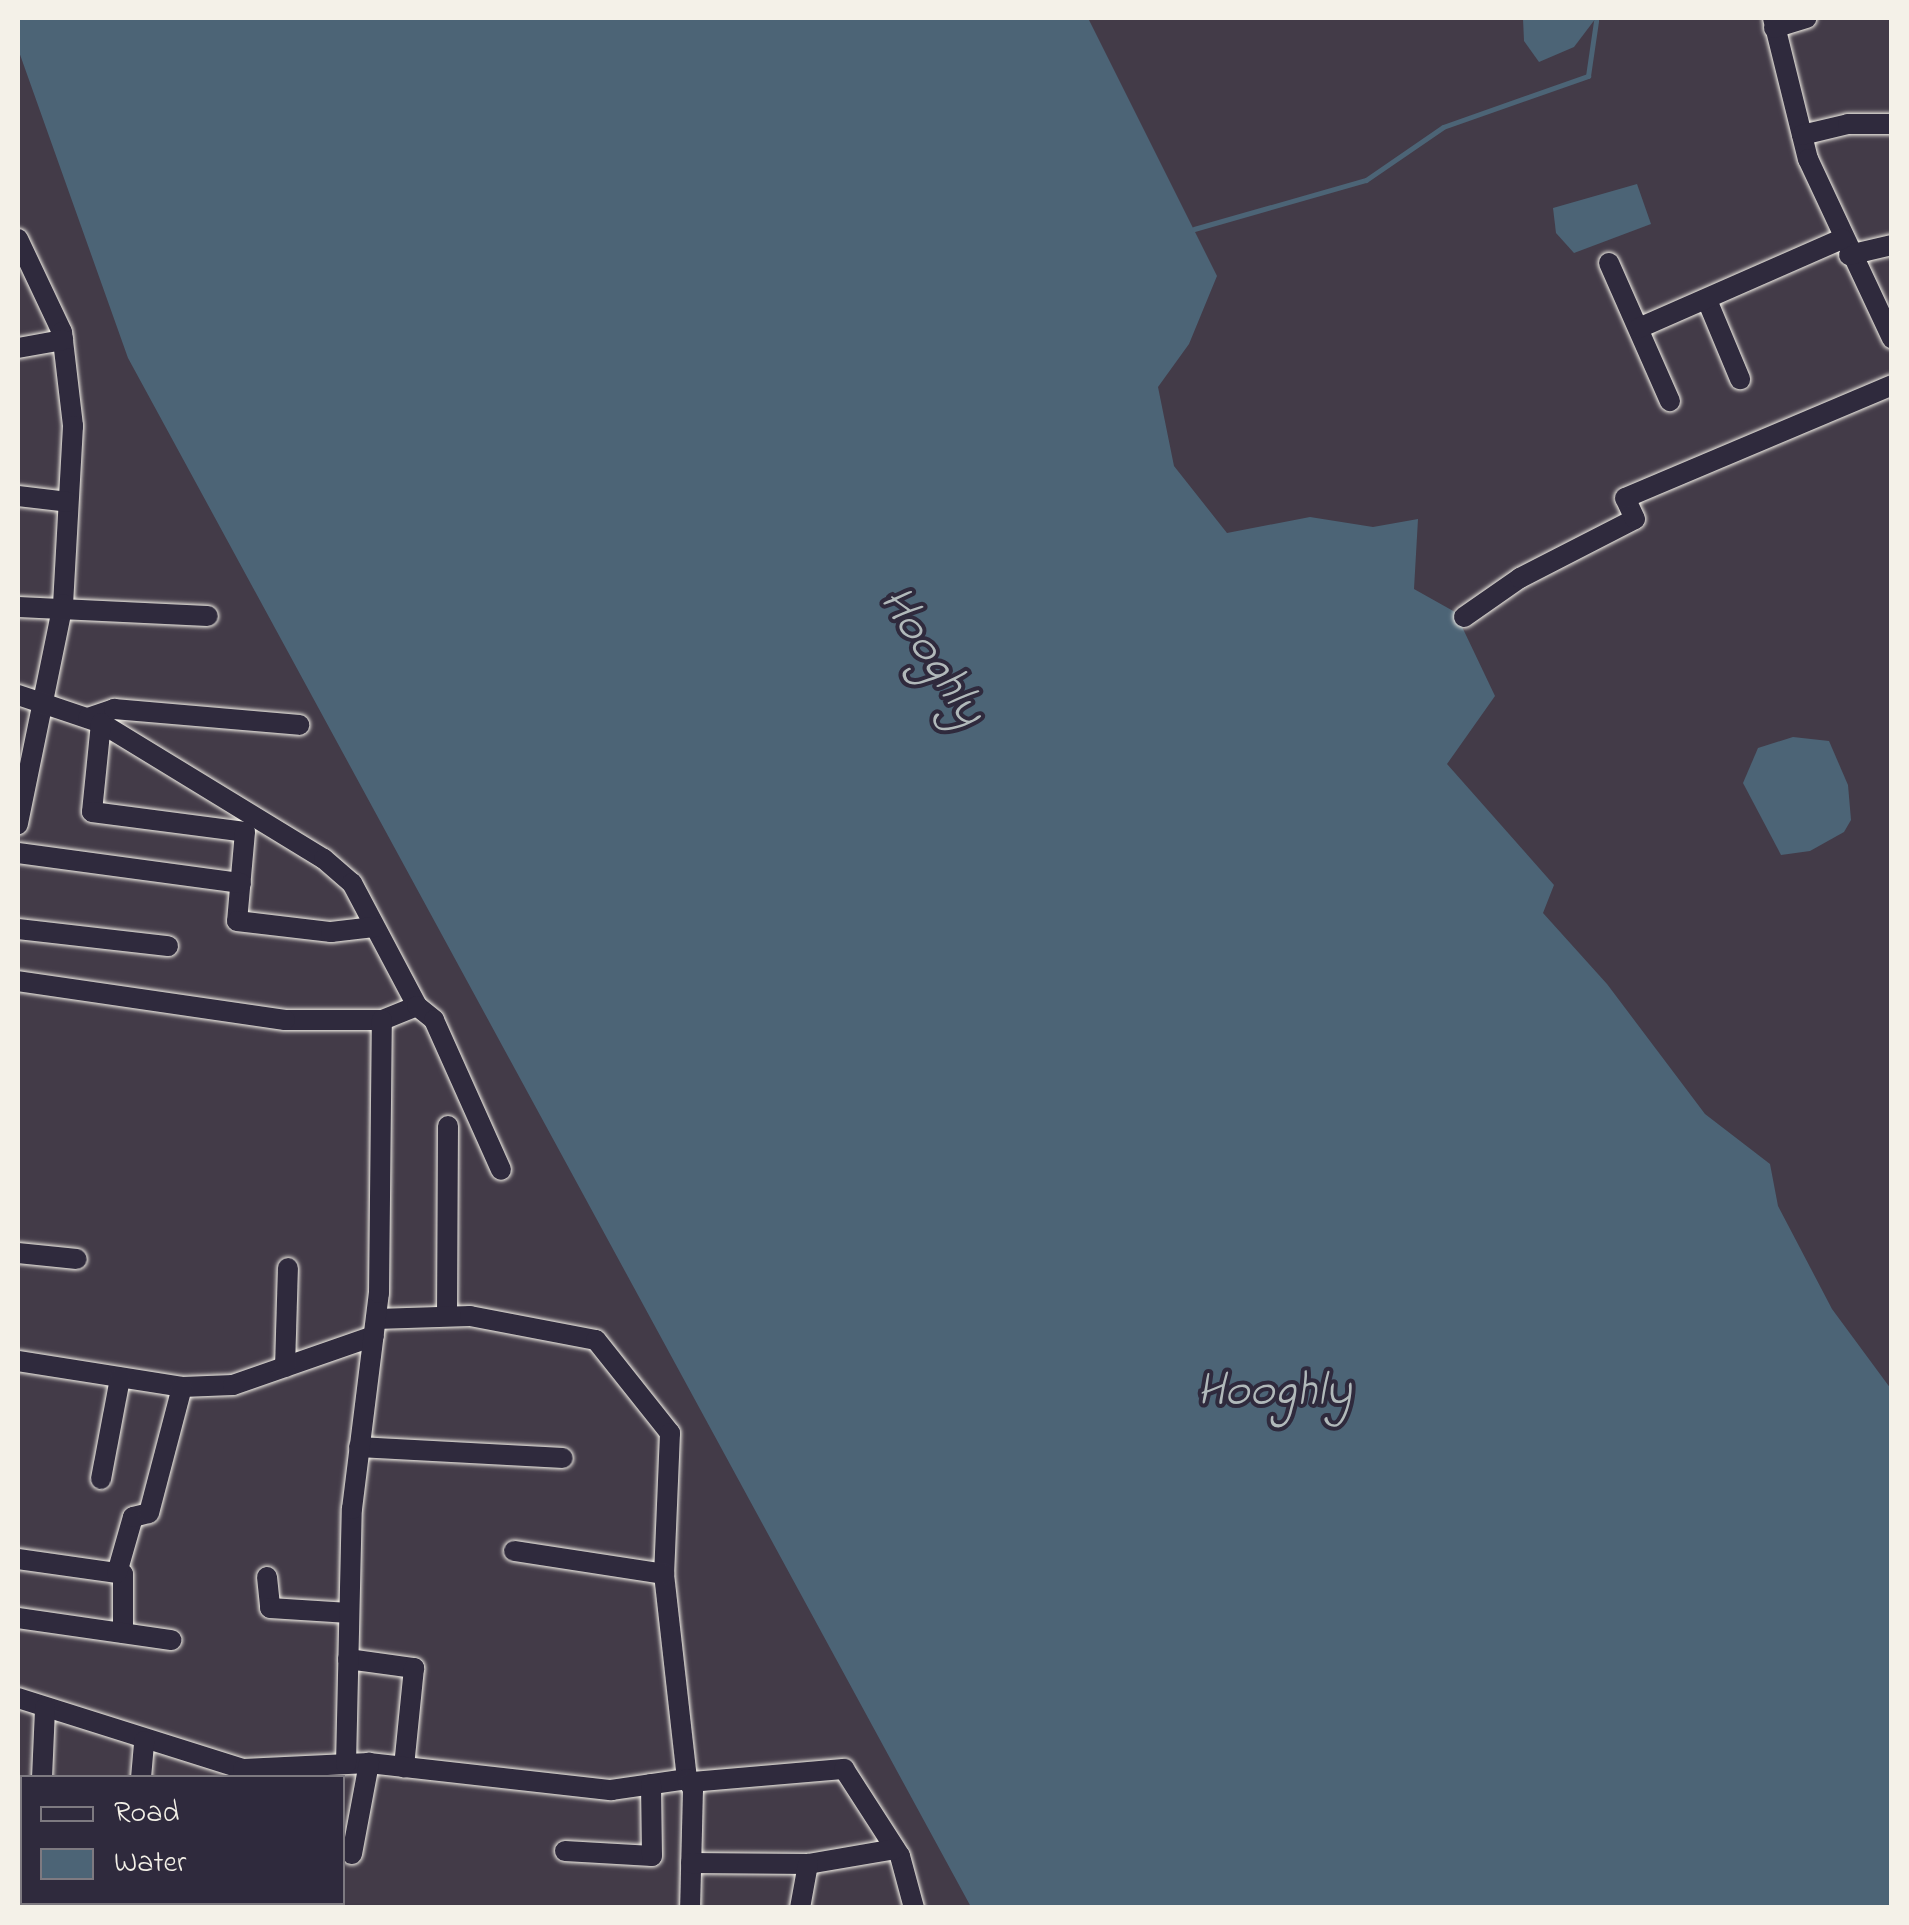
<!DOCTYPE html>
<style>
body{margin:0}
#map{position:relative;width:1909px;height:1925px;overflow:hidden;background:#433b48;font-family:"Indie Flower",sans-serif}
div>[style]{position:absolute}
.water>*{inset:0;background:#4c6476}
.stream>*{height:5px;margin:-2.5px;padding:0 2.5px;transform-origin:2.5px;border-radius:2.5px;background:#4c6476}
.roads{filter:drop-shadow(0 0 2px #f4f1e8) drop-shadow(0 0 2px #f4f1e8)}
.minor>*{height:20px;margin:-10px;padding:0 10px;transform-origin:10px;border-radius:10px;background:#2f2a3d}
.rail>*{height:5px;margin-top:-2.5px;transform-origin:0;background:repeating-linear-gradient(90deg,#f4f1e8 0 15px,transparent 0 23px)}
span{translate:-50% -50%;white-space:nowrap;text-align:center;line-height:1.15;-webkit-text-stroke:8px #2f2a3d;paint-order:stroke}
.water-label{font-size:48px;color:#b1b9ba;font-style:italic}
.frame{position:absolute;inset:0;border:20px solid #f4f1e8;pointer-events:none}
.legend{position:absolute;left:20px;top:1775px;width:325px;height:130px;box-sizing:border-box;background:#2f2a3d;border:2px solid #7e7a81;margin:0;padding:12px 18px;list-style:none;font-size:30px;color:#f4f1e8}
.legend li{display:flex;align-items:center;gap:20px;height:50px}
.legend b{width:50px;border:2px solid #7e7a81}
</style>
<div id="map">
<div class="water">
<div style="clip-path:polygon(18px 18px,1088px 18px,1217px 276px,1189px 344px,1158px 387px,1174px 466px,1227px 533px,1310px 517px,1373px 527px,1418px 519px,1414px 589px,1455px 612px,1495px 696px,1447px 764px,1554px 885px,1543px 913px,1607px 984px,1705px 1114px,1770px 1164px,1778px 1206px,1832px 1309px,1891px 1389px,1891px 1907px,971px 1907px,128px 358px,18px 49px)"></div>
<div style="clip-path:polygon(1523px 18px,1596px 18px,1574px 47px,1539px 62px,1524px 41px)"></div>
<div style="clip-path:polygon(1637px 184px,1651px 224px,1574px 253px,1556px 233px,1553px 208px)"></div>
<div style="clip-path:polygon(1793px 737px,1829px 741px,1848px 785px,1851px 820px,1844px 832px,1810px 851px,1781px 855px,1743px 783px,1758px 748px)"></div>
</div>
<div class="stream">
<div style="left:1194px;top:229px;width:179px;rotate:-15.9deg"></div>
<div style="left:1366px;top:180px;width:93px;rotate:-34.5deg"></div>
<div style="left:1443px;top:127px;width:154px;rotate:-19.4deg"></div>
<div style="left:1588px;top:76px;width:56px;rotate:-81.7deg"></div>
</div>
<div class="roads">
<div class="minor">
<div style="left:1773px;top:18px;width:145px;rotate:76.1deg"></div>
<div style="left:1808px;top:159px;width:198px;rotate:64.9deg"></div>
<div style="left:1774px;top:28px;width:34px;rotate:-17deg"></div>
<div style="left:1802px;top:135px;width:47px;rotate:-13.4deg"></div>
<div style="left:1848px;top:124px;width:44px"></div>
<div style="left:18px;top:239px;width:103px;rotate:64.7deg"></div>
<div style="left:62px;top:332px;width:95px;rotate:83.3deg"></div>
<div style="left:73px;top:426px;width:178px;rotate:93.2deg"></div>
<div style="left:63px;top:604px;width:225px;rotate:101.6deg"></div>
<div style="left:1849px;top:255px;width:44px;rotate:-13.1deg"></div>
<div style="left:1609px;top:263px;width:151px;rotate:66.2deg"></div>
<div style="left:1707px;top:300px;width:86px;rotate:67.3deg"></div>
<div style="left:1639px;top:328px;width:222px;rotate:-23.7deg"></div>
<div style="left:18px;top:348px;width:46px;rotate:-10.1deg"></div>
<div style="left:18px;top:496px;width:50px;rotate:6.8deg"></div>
<div style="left:18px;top:607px;width:190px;rotate:2.7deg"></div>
<div style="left:1464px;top:617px;width:68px;rotate:-34.9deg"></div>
<div style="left:1520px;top:578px;width:129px;rotate:-27.2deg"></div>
<div style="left:1635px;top:519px;width:23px;rotate:-115deg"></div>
<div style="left:1625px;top:498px;width:290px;rotate:-22.9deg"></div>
<div style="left:18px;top:695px;width:88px;rotate:18.6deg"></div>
<div style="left:101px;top:723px;width:261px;rotate:31.4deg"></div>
<div style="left:324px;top:859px;width:37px;rotate:41deg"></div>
<div style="left:352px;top:883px;width:139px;rotate:62.1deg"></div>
<div style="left:417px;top:1006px;width:38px;rotate:158deg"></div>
<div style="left:382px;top:1020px;width:97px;rotate:180deg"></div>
<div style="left:285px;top:1020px;width:270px;rotate:-171.7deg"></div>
<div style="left:88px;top:718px;width:28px;rotate:-19deg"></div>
<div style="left:114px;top:709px;width:186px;rotate:4.9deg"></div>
<div style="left:101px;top:723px;width:89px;rotate:95.8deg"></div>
<div style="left:92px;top:812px;width:154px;rotate:7.4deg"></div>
<div style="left:245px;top:832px;width:89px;rotate:95.1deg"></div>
<div style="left:237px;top:921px;width:95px;rotate:6.7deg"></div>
<div style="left:331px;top:932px;width:43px;rotate:-6.6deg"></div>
<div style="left:18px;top:853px;width:225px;rotate:7.7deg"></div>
<div style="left:18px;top:929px;width:151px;rotate:6.5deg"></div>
<div style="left:417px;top:1006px;width:22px;rotate:39deg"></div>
<div style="left:434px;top:1020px;width:164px;rotate:65.9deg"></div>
<div style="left:18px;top:1253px;width:59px;rotate:5.8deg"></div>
<div style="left:447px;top:1316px;width:190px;rotate:-89.7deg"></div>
<div style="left:376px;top:1319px;width:94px;rotate:-1.8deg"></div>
<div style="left:470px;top:1316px;width:128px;rotate:10.8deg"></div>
<div style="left:596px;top:1340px;width:119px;rotate:51.5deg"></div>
<div style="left:670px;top:1433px;width:141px;rotate:92.4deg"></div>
<div style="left:664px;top:1574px;width:206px;rotate:83.6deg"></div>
<div style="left:18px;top:1361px;width:166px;rotate:9deg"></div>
<div style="left:182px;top:1387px;width:51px;rotate:-2.2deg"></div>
<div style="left:233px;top:1385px;width:149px;rotate:-19.2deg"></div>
<div style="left:285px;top:1367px;width:99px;rotate:-88.3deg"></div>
<div style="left:359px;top:1447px;width:204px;rotate:3.1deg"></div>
<div style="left:101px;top:1479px;width:103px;rotate:-79.3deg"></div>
<div style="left:514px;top:1551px;width:152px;rotate:8.7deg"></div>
<div style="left:18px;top:1559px;width:106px;rotate:8.1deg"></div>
<div style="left:123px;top:1574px;width:59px;rotate:90deg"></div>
<div style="left:117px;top:1573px;width:58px;rotate:-74.1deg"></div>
<div style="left:133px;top:1517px;width:16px;rotate:-14deg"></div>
<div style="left:149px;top:1513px;width:130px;rotate:-75.3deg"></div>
<div style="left:267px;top:1577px;width:31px;rotate:84deg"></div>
<div style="left:270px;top:1608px;width:79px;rotate:3.6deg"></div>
<div style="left:18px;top:1618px;width:155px;rotate:8.2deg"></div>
<div style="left:348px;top:1659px;width:67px;rotate:7.8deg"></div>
<div style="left:414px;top:1668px;width:100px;rotate:95.8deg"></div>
<div style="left:18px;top:1698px;width:236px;rotate:17.5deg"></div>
<div style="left:243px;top:1769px;width:126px;rotate:-2.7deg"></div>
<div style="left:369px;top:1763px;width:244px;rotate:6.4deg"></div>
<div style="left:611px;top:1790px;width:77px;rotate:-8.2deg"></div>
<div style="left:687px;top:1779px;width:12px;rotate:59deg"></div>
<div style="left:693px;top:1789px;width:119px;rotate:91.4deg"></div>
<div style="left:346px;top:1764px;width:255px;rotate:-88.7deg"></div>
<div style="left:352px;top:1509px;width:218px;rotate:-82.9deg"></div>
<div style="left:379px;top:1293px;width:273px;rotate:-89.4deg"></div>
<div style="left:42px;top:1778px;width:70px;rotate:-87.5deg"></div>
<div style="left:141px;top:1778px;width:37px;rotate:-85deg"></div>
<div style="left:691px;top:1782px;width:154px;rotate:-4.9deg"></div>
<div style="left:844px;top:1769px;width:103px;rotate:57.2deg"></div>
<div style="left:900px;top:1856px;width:54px;rotate:74.9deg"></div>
<div style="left:565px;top:1851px;width:87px;rotate:3.3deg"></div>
<div style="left:652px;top:1856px;width:72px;rotate:-90.8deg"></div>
<div style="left:352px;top:1854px;width:93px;rotate:-79.4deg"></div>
<div style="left:691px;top:1863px;width:117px;rotate:0.5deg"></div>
<div style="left:808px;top:1864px;width:88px;rotate:-9.8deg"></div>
<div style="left:82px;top:1902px;width:6px;rotate:72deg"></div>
<div style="left:800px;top:1908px;width:45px;rotate:-79.7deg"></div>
</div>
</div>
<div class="rail">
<div style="left:18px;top:1863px;width:12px;rotate:70deg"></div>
<div style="left:18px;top:1895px;width:14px;rotate:69deg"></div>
</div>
<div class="water-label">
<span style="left:931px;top:657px;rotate:57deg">Hooghly</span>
<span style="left:1274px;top:1393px">Hooghly</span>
</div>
<div class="frame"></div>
<ul class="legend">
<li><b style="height:12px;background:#2f2a3d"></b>Road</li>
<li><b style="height:28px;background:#4c6476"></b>Water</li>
</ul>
</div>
